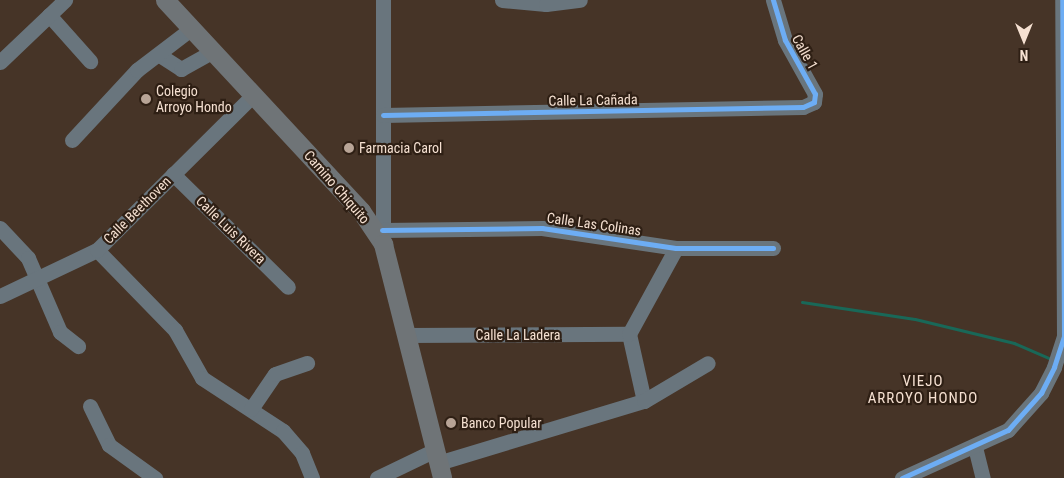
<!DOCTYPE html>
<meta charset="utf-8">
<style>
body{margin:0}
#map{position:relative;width:1064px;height:478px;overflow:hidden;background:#463427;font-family:"Roboto Condensed",sans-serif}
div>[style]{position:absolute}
.stream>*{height:3px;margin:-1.5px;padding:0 1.5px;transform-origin:1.5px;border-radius:1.5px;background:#196858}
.minor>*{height:15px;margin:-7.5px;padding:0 7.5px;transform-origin:7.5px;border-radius:7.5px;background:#69757d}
.major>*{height:19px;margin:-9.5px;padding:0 9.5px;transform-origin:9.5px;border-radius:9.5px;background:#6f7477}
.cycleway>*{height:5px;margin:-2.5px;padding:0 2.5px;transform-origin:2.5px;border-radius:2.5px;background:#6dadf4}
.dots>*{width:14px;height:14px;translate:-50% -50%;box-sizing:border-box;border:2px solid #2e1f14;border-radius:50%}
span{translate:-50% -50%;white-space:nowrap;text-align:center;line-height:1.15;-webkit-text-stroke:4.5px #2e1f14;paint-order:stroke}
.street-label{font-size:14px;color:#f5e0d1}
.poi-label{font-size:14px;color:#f5e0d1}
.left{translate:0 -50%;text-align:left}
.neighbourhood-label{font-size:15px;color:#f5e0d1;letter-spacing:1px}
.north{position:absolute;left:999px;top:15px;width:50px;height:50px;-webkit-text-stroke:4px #2e1f14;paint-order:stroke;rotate:180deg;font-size:14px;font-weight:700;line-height:20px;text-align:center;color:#f5e0d1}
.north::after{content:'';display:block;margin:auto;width:18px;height:22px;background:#f5e0d1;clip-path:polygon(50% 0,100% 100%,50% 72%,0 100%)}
</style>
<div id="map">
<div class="stream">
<div style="left:802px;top:302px;width:114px;rotate:8.6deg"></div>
<div style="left:915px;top:319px;width:102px;rotate:13.6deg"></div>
<div style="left:1014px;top:343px;width:40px;rotate:23.4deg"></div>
</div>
<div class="minor">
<div style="left:383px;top:0;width:238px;rotate:90deg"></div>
<div style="left:502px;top:0;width:44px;rotate:5.2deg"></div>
<div style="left:546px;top:4px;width:34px;rotate:-7deg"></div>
<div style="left:49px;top:15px;width:62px;rotate:48.3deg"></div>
<div style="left:161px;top:56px;width:24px;rotate:33deg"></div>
<div style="left:181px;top:69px;width:37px;rotate:-29deg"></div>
<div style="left:0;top:62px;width:90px;rotate:-43.6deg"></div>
<div style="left:383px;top:115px;width:420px;rotate:-1.1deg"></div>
<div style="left:803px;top:107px;width:12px;rotate:-24deg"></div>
<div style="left:814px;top:102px;width:8px;rotate:-83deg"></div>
<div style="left:815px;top:94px;width:62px;rotate:-119.1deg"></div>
<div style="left:785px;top:40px;width:42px;rotate:-106.7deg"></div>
<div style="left:72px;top:140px;width:96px;rotate:-47.1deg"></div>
<div style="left:137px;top:70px;width:69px;rotate:-37.4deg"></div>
<div style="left:173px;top:174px;width:161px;rotate:44.5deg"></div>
<div style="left:0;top:228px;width:41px;rotate:47deg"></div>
<div style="left:28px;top:258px;width:81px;rotate:66.6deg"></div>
<div style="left:60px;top:332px;width:23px;rotate:38deg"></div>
<div style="left:382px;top:230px;width:160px;rotate:-0.7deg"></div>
<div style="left:542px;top:228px;width:135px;rotate:8.5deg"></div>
<div style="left:676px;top:248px;width:97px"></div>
<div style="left:97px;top:250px;width:112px;rotate:45.7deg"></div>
<div style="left:175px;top:330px;width:55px;rotate:60.6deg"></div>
<div style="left:202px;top:378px;width:97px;rotate:33.2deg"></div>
<div style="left:283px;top:431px;width:29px;rotate:49deg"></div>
<div style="left:302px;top:453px;width:27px;rotate:68deg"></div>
<div style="left:0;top:296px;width:107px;rotate:-25.4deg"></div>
<div style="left:97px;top:250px;width:221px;rotate:-44.8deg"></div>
<div style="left:407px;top:335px;width:222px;rotate:-0.3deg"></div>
<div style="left:644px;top:401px;width:69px;rotate:-102.6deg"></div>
<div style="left:629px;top:334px;width:98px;rotate:-61.3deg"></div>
<div style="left:90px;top:406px;width:43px;rotate:64deg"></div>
<div style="left:109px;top:445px;width:57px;rotate:35.7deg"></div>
<div style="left:251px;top:409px;width:42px;rotate:-55.6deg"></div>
<div style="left:275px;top:374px;width:34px;rotate:-19deg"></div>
<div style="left:975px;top:447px;width:32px;rotate:76deg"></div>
<div style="left:438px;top:463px;width:215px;rotate:-16.8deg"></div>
<div style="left:644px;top:401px;width:74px;rotate:-30.7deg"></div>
<div style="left:377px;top:478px;width:64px;rotate:-25.8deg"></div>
<div style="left:902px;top:478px;width:116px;rotate:-24.4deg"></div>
<div style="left:1008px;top:430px;width:50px;rotate:-48.3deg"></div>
<div style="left:1041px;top:393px;width:29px;rotate:-63deg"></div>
<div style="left:1054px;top:367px;width:33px;rotate:-72deg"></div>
<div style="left:1064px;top:336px;width:336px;rotate:-90.3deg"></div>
</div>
<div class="major">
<div style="left:165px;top:0;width:288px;rotate:47.1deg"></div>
<div style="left:361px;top:211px;width:40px;rotate:56deg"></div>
<div style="left:383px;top:244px;width:241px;rotate:75.8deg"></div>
</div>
<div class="cycleway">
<div style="left:383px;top:115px;width:420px;rotate:-1.1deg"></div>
<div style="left:803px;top:107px;width:12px;rotate:-24deg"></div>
<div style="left:814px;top:102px;width:8px;rotate:-83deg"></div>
<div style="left:815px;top:94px;width:62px;rotate:-119.1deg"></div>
<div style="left:785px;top:40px;width:42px;rotate:-106.7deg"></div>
<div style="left:382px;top:230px;width:160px;rotate:-0.7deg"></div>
<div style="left:542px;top:228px;width:135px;rotate:8.5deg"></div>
<div style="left:676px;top:248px;width:97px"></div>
<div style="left:902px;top:478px;width:116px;rotate:-24.4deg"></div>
<div style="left:1008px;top:430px;width:50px;rotate:-48.3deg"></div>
<div style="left:1041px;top:393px;width:29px;rotate:-63deg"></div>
<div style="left:1054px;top:367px;width:33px;rotate:-72deg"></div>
<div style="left:1064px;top:336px;width:336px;rotate:-90.3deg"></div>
</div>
<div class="dots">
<div style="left:146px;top:99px;background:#b8a496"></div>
<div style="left:349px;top:148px;background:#b8a496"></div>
<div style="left:451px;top:423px;background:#b8a496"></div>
</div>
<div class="street-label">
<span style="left:805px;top:52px;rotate:61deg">Calle 1</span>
<span style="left:593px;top:100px;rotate:-1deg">Calle La Cañada</span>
<span style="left:337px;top:187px;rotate:49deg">Camino Chiquito</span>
<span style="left:137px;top:210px;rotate:-45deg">Calle Beethoven</span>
<span style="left:594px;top:224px;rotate:8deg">Calle Las Colinas</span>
<span style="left:231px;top:230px;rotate:44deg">Calle Luis Rivera</span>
<span style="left:518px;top:335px">Calle La Ladera</span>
</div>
<div class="poi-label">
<span class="left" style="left:156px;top:99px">Colegio<br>Arroyo Hondo</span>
<span class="left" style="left:359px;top:148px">Farmacia Carol</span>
<span class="left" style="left:461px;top:423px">Banco Popular</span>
</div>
<div class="neighbourhood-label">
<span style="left:923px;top:390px">VIEJO<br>ARROYO HONDO</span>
</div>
<div class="north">N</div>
</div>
